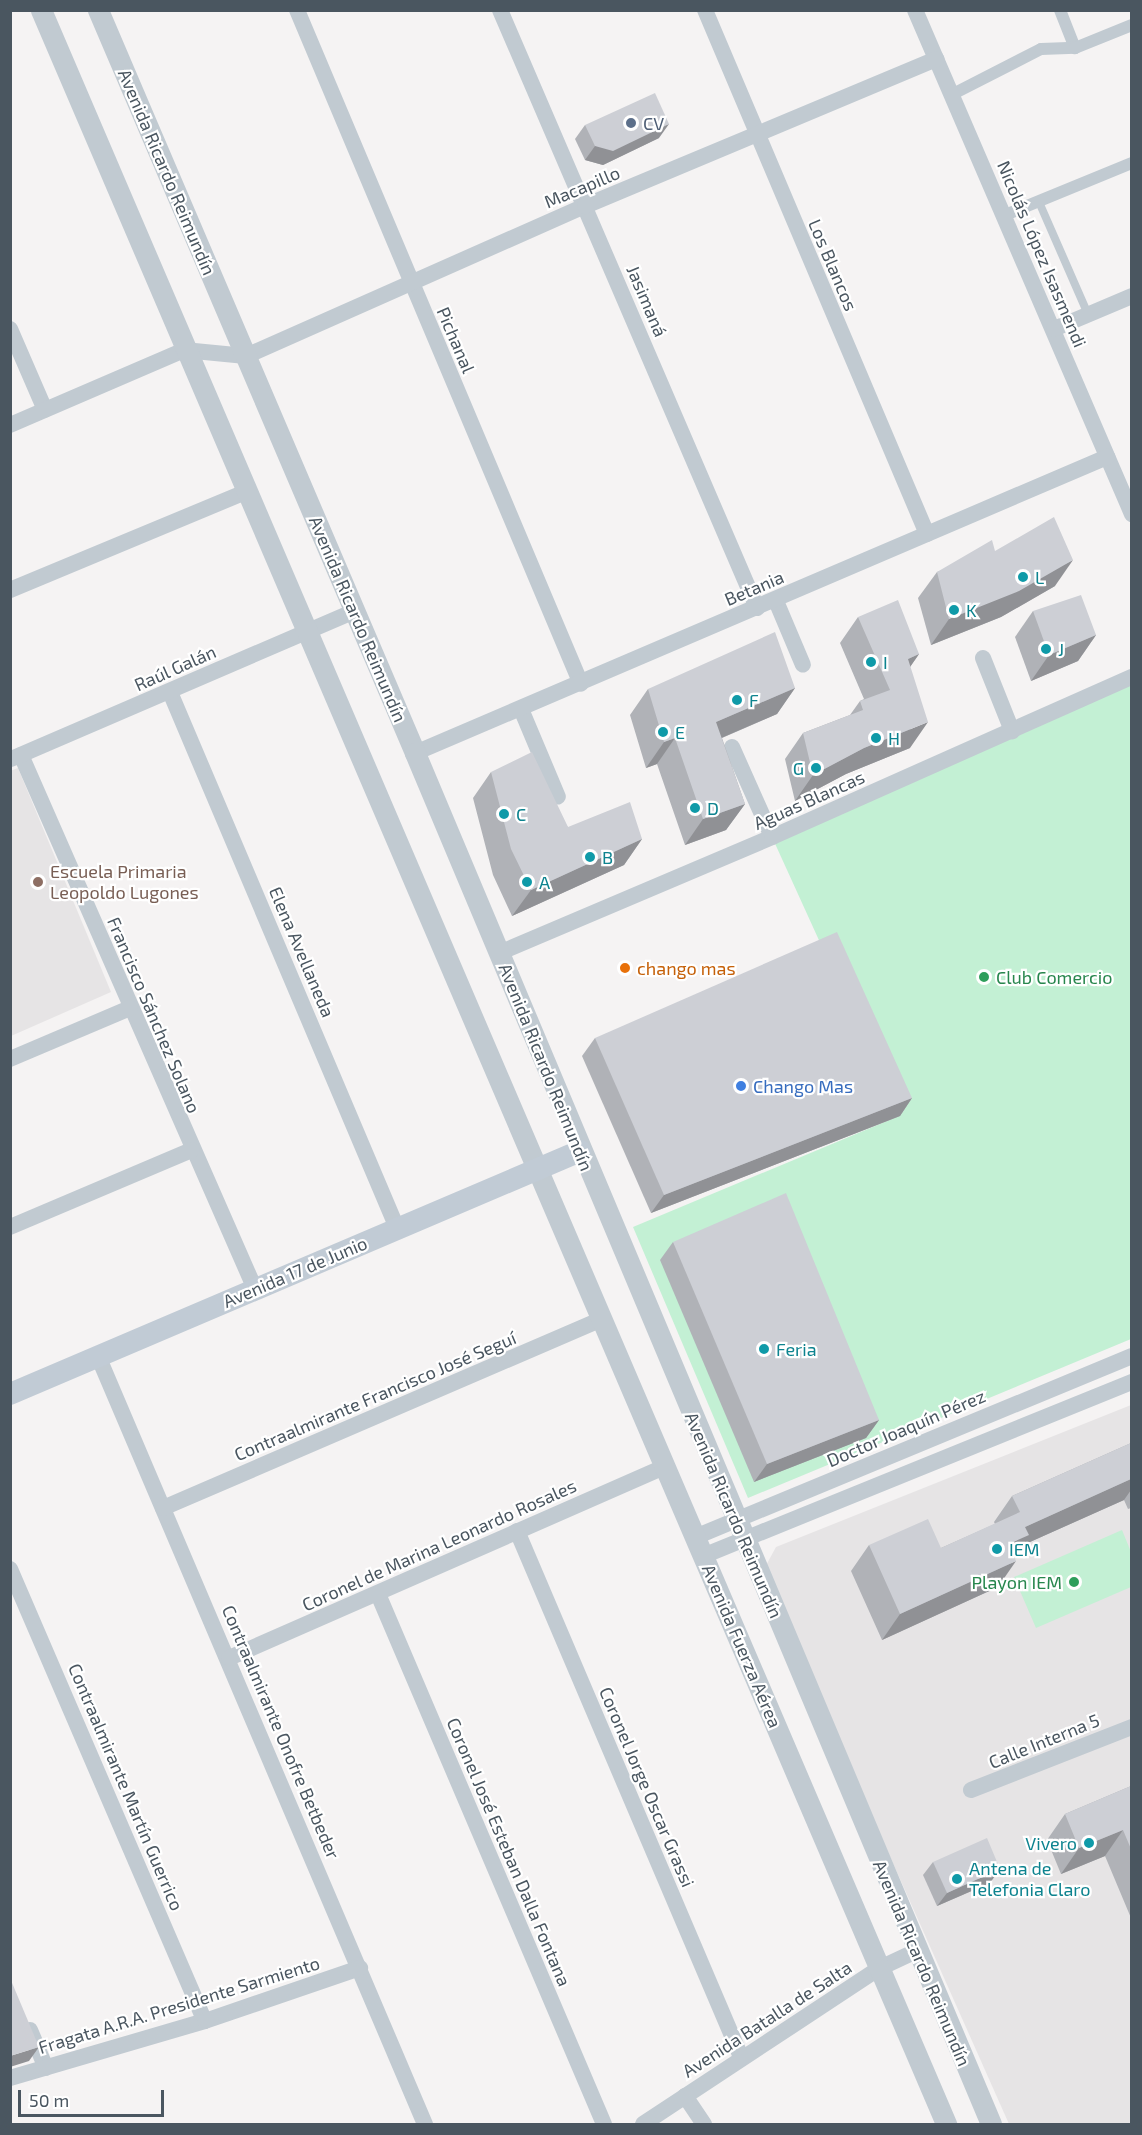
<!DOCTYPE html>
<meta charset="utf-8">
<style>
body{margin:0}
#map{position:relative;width:1142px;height:2135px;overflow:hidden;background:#f5f3f3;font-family:"Exo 2",sans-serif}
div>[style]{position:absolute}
.education>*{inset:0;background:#e6e4e5}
.green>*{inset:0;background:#c3f0d4}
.service>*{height:8px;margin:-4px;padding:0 4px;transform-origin:4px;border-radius:4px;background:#c1cad1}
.pedestrian>*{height:12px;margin:-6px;padding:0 6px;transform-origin:6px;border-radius:6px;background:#c1cad1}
.minor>*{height:16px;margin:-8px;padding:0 8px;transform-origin:8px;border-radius:8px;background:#c1cad1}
.tertiary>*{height:21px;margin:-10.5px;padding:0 10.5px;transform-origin:10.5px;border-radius:10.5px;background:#c1cad1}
.secondary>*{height:22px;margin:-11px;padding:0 11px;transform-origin:11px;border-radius:11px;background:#c1cbd5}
.wall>*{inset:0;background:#b0b2b7}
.shaded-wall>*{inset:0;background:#909195}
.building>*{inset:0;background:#cdcfd5}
.dots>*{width:16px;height:16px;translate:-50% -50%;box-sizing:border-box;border:3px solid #fff;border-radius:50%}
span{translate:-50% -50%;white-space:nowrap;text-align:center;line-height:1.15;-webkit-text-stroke:4.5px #fff;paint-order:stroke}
.service-label{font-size:18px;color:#4e5e75}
.left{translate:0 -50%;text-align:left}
.street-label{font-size:18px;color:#4a5660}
.culture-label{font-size:18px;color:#0d838f}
.right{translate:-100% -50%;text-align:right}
.education-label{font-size:18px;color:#785e54}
.food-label{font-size:18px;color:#c56008}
.leisure-label{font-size:18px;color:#27864d}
.shop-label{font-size:18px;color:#366cbe}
.frame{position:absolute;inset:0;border:12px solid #4a5660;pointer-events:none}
.scale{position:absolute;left:18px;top:2090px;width:146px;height:27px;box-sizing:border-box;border:3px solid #4a5660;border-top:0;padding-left:8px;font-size:18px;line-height:21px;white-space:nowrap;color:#4a5660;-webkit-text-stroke:4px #fff;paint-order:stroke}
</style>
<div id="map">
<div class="education">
<div style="clip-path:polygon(18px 768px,111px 992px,11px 1036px,10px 771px)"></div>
<div style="clip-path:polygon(1131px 1405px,1131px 2124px,1009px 2124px,763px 1571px,776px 1547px)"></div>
</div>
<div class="green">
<div style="clip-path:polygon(1131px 677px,1131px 1339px,748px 1498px,633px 1227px,899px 1116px,772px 837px)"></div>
<div style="clip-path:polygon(1122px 1530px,1131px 1552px,1131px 1587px,1036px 1628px,1014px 1577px)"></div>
</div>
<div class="service">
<div style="left:1039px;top:202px;width:122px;rotate:66.4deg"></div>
</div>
<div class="pedestrian">
<div style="left:1060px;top:10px;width:41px;rotate:68.5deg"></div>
<div style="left:951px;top:95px;width:101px;rotate:-27.1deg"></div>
<div style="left:1041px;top:49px;width:34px;rotate:-2deg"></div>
<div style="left:1075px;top:48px;width:61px;rotate:-22deg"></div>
<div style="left:1005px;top:215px;width:137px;rotate:-22.3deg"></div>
</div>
<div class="minor">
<div style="left:297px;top:10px;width:731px;rotate:67.15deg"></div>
<div style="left:500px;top:10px;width:651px;rotate:66.74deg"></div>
<div style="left:705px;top:10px;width:569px;rotate:67.04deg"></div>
<div style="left:915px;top:10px;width:549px;rotate:66.71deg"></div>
<div style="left:10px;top:329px;width:88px;rotate:66.6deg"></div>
<div style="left:1054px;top:329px;width:85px;rotate:-22.9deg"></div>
<div style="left:10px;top:425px;width:189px;rotate:-23.3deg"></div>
<div style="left:184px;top:350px;width:62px;rotate:5.5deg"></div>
<div style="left:246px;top:356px;width:371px;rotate:-23.9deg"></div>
<div style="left:585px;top:206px;width:381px;rotate:-22.7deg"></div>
<div style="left:10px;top:590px;width:256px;rotate:-22.6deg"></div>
<div style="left:776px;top:601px;width:69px;rotate:67.1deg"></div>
<div style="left:983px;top:658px;width:79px;rotate:68.3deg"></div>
<div style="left:170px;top:692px;width:582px;rotate:67.05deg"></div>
<div style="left:521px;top:709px;width:95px;rotate:67.2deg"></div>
<div style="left:732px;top:747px;width:98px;rotate:66deg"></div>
<div style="left:415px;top:753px;width:753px;rotate:-23.16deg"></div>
<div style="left:21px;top:755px;width:583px;rotate:66.34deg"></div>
<div style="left:11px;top:759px;width:374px;rotate:-23.3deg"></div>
<div style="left:499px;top:953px;width:297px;rotate:-23deg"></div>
<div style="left:772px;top:837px;width:394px;rotate:-24deg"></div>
<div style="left:10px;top:1059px;width:130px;rotate:-23deg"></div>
<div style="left:10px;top:1227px;width:197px;rotate:-23deg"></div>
<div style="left:98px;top:1356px;width:835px;rotate:66.94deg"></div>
<div style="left:163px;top:1508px;width:477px;rotate:-23.3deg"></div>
<div style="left:517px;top:1531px;width:572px;rotate:66.93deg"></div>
<div style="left:695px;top:1537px;width:473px;rotate:-22.5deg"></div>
<div style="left:703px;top:1556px;width:463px;rotate:-22.1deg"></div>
<div style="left:10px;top:1569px;width:492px;rotate:66.7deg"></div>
<div style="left:378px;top:1594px;width:576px;rotate:66.91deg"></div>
<div style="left:229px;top:1658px;width:476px;rotate:-23.7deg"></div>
<div style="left:971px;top:1790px;width:173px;rotate:-21.4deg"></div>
<div style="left:30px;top:2030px;width:41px;rotate:67.2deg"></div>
<div style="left:10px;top:2078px;width:203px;rotate:-16.3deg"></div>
<div style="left:205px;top:2021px;width:164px;rotate:-18.9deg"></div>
<div style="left:685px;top:2096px;width:34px;rotate:56deg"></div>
<div style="left:643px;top:2124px;width:284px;rotate:-33.4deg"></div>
<div style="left:880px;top:1968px;width:40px;rotate:-25deg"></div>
</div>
<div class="tertiary">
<div style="left:41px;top:10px;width:2300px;rotate:66.82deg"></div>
<div style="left:98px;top:10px;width:808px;rotate:66.89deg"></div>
<div style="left:415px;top:753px;width:1487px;rotate:67.21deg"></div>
</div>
<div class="secondary">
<div style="left:10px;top:1394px;width:620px;rotate:-23.09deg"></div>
</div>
<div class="wall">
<div style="clip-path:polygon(585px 125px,659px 138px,603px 165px,585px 160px,575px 139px)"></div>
<div style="clip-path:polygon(995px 551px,1055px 586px,1001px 617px,931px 645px,918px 598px,937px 572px)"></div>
<div style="clip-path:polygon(1033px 611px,1096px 635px,1078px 661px,1031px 681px,1015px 637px)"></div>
<div style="clip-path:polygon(858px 617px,919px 654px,910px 667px,910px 748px,846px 774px,795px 801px,785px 759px,803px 733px,850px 715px,860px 701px,864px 699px,840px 643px)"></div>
<div style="clip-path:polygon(795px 688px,777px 714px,722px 738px,745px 804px,726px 830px,685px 845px,657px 764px,646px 768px,630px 715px,648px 689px)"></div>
<div style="clip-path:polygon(491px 772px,568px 827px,642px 839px,624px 865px,512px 916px,493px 875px,473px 798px)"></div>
<div style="clip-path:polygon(595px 1038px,912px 1098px,900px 1116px,651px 1213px,582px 1056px)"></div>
<div style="clip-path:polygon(673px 1242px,879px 1420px,866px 1438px,754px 1482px,660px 1260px)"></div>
<div style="clip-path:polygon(1131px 1443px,1131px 1508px,1128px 1509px,1124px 1500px,1021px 1546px,1014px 1557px,998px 1587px,882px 1640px,851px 1571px,869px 1545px,941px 1548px,995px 1524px,994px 1522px,1012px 1496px)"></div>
<div style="clip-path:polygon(1131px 1786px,1131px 1918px,1105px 1856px,1061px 1874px,1047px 1840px,1065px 1814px)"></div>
<div style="clip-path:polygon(933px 1862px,990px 1883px,937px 1906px,923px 1875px)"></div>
</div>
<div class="shaded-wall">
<div style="clip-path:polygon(669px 124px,659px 138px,603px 165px,585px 160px,595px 146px)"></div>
<div style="clip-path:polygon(1073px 560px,1055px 586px,1001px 617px,931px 645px,949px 619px)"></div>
<div style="clip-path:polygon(1096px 635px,1078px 661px,1031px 681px,1049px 655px)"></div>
<div style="clip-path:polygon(919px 654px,901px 680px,908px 659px)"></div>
<div style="clip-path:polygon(795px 688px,777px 714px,698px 748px,716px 722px)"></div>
<div style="clip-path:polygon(928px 722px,910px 748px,846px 774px,795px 801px,813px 775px,864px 748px)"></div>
<div style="clip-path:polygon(675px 738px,657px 764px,646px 768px,664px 742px)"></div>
<div style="clip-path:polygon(745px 804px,726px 830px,685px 845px,703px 819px)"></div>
<div style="clip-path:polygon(642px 839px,624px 865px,512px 916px,531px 890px)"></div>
<div style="clip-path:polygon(912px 1098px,900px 1116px,651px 1213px,664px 1195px)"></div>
<div style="clip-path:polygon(879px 1420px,866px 1438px,754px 1482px,767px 1464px)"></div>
<div style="clip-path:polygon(1131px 1479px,1131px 1490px,1124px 1500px,1021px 1546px,1011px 1561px,1009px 1544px,1025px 1527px)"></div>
<div style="clip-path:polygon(1016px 1561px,998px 1587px,882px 1640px,900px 1614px)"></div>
<div style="clip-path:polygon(1123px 1830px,1105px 1856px,1061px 1874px,1079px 1848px)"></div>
<div style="clip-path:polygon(1000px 1869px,990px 1883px,937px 1906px,947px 1893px)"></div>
<div style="clip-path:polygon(39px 2047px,29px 2061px,10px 2067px,10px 2056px)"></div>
</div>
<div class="building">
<div style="clip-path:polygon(655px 93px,669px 124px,613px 151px,595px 146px,585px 125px)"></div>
<div style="clip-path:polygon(1054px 517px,1073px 560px,1019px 591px,949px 619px,937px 572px,992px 540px,995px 551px)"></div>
<div style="clip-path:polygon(1081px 595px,1096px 635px,1049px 655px,1033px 611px)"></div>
<div style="clip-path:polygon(898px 600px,919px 654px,908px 659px,928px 722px,864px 748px,813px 775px,803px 733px,863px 710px,860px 701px,890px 690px,858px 617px)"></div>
<div style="clip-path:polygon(775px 632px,795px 688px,716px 722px,745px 804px,703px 819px,675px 738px,664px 742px,648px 689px)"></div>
<div style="clip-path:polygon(532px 752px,568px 827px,630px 802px,642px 839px,531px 890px,511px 849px,491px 772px)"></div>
<div style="clip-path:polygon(837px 932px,912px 1098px,664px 1195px,595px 1038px)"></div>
<div style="clip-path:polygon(786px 1193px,879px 1420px,767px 1464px,673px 1242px)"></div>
<div style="clip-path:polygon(1131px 1443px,1131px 1479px,1025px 1527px,1029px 1535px,1009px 1544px,1016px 1561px,900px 1614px,869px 1545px,928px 1519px,941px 1548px,1020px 1512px,1012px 1496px)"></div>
<div style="clip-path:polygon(1131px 1786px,1131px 1849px,1123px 1830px,1079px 1848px,1065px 1814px)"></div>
<div style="clip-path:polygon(987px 1838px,1000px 1869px,947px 1893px,933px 1862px)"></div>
<div style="clip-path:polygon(10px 1978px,39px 2047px,10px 2056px)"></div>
</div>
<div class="dots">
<div style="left:631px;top:123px;background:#5c6f8a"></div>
<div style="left:1023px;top:577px;background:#0f9aa8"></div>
<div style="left:954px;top:610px;background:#0f9aa8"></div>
<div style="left:1046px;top:649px;background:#0f9aa8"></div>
<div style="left:871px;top:662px;background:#0f9aa8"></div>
<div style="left:737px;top:700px;background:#0f9aa8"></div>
<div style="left:663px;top:732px;background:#0f9aa8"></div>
<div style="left:876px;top:738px;background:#0f9aa8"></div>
<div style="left:816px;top:768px;background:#0f9aa8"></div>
<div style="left:695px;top:808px;background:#0f9aa8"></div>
<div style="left:504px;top:814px;background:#0f9aa8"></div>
<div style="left:590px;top:857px;background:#0f9aa8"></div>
<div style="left:38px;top:882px;background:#8d6e63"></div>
<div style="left:527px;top:882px;background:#0f9aa8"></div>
<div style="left:625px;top:968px;background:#e8710a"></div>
<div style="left:984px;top:977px;background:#2e9e5b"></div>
<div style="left:741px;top:1086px;background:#3f7fe0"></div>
<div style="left:764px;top:1349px;background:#0f9aa8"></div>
<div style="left:997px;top:1549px;background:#0f9aa8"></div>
<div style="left:1074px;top:1582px;background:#2e9e5b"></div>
<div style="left:1089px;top:1843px;background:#0f9aa8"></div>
<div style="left:957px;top:1879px;background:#0f9aa8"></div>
</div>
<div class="service-label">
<span class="left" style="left:643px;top:123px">CV</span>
</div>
<div class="street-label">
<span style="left:167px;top:172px;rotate:67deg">Avenida Ricardo Reimundín</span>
<span style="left:582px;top:187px;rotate:-23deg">Macapillo</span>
<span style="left:1042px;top:254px;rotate:67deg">Nicolás López Isasmendi</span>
<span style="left:833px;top:265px;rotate:67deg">Los Blancos</span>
<span style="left:647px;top:301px;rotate:67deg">Jasimaná</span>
<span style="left:456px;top:340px;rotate:67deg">Pichanal</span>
<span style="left:754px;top:588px;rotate:-23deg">Betania</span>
<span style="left:358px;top:619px;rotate:67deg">Avenida Ricardo Reimundín</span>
<span style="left:175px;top:668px;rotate:-24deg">Raúl Galán</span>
<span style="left:809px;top:800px;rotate:-24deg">Aguas Blancas</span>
<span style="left:302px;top:952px;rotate:67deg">Elena Avellaneda</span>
<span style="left:154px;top:1015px;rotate:67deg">Francisco Sánchez Solano</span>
<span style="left:546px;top:1067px;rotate:68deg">Avenida Ricardo Reimundín</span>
<span style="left:295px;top:1272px;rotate:-23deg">Avenida 17 de Junio</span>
<span style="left:375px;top:1396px;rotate:-23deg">Contraalmirante Francisco José Seguí</span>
<span style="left:906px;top:1428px;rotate:-23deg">Doctor Joaquín Pérez</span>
<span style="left:734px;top:1515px;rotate:67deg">Avenida Ricardo Reimundín</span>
<span style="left:439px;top:1545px;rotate:-24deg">Coronel de Marina Leonardo Rosales</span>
<span style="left:742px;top:1646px;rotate:67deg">Avenida Fuerza Aérea</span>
<span style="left:281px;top:1732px;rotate:67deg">Contraalmirante Onofre Betbeder</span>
<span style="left:1044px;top:1741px;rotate:-22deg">Calle Interna 5</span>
<span style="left:126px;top:1787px;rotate:67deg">Contraalmirante Martín Guerrico</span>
<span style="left:647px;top:1787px;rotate:67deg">Coronel Jorge Oscar Grassi</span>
<span style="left:509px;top:1852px;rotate:67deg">Coronel José Esteban Dalla Fontana</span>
<span style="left:922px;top:1963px;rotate:67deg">Avenida Ricardo Reimundín</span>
<span style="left:179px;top:2005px;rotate:-17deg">Fragata A.R.A. Presidente Sarmiento</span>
<span style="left:767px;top:2019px;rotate:-33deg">Avenida Batalla de Salta</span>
</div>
<div class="culture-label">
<span class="left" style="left:1035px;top:577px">L</span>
<span class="left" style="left:966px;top:610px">K</span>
<span class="left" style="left:1058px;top:649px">J</span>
<span class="left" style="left:883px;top:662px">I</span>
<span class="left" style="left:749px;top:700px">F</span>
<span class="left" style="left:675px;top:732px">E</span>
<span class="left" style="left:888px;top:738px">H</span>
<span class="right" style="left:804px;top:768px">G</span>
<span class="left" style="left:707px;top:808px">D</span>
<span class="left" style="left:516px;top:814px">C</span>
<span class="left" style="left:602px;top:857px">B</span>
<span class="left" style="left:539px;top:882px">A</span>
<span class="left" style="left:776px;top:1349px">Feria</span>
<span class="left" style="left:1009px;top:1549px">IEM</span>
<span class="right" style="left:1077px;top:1843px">Vivero</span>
<span class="left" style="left:969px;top:1879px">Antena de<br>Telefonia Claro</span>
</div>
<div class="education-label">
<span class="left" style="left:50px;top:882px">Escuela Primaria<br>Leopoldo Lugones</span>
</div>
<div class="food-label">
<span class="left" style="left:637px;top:968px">chango mas</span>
</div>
<div class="leisure-label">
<span class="left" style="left:996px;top:977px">Club Comercio</span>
<span class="right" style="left:1062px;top:1582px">Playon IEM</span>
</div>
<div class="shop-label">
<span class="left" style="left:753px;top:1086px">Chango Mas</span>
</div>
<div class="frame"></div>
<div class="scale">50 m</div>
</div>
